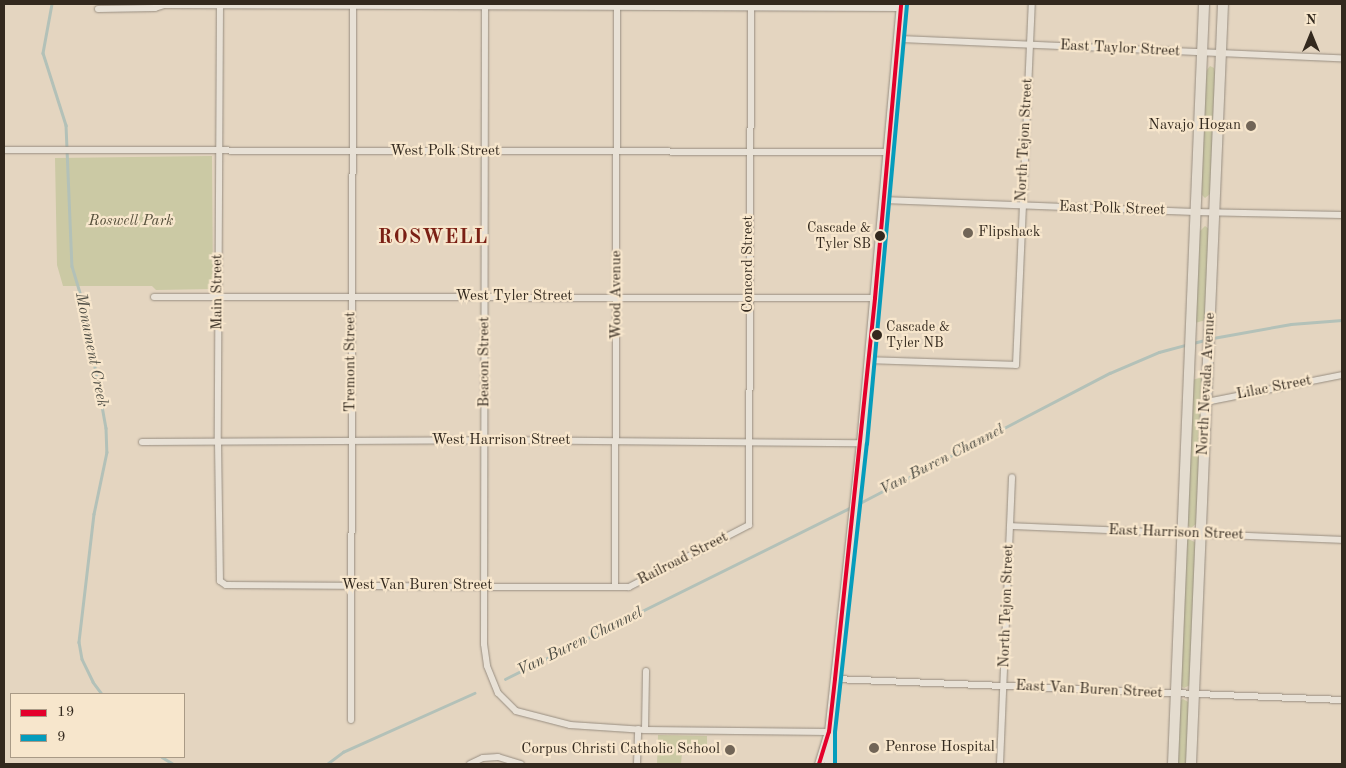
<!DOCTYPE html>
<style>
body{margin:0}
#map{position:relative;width:1346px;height:768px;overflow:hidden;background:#e4d5c0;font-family:"Old Standard TT",serif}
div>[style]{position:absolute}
.green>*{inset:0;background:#cbc9a4}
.stream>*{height:2.5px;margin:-1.25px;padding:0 1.25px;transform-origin:1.25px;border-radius:1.25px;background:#b3c1b8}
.roads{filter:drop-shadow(0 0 1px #988e81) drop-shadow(0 0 1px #988e81)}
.street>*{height:6px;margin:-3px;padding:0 3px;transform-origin:3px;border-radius:3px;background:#e8e1d6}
.secondary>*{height:9px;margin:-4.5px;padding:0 4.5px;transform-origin:4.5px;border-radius:4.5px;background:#e8e1d6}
.primary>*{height:10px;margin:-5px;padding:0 5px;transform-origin:5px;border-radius:5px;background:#e4dccf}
.bus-1>*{height:4px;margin:-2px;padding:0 2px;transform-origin:2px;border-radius:2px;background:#e4002b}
.bus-2>*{height:4px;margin:-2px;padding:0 2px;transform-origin:2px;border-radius:2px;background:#059cbc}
.dots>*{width:14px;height:14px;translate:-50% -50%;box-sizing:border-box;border:2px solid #f7e6cc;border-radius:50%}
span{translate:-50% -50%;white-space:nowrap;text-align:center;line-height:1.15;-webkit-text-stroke:4.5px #f7e6cc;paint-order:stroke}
.bus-label{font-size:14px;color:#33291e}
.right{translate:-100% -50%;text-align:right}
.left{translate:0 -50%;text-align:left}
.street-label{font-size:15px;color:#33291e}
.poi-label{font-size:15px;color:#33291e}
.park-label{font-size:15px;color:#544e3a;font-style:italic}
.water-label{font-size:16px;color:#4e4d44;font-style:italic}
.district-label{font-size:20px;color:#7a1f14;font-weight:700;letter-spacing:1px}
.frame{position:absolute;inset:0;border:5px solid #33291e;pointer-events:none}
.legend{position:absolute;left:10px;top:693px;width:175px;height:65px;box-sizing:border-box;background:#f7e6cc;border:1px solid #a99a86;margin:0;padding:6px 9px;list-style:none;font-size:15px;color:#33291e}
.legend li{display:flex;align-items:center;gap:10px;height:25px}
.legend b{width:25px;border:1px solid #a99a86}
.north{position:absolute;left:1286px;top:10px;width:50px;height:50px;-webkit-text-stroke:4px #f7e6cc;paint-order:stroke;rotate:0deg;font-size:14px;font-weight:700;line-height:20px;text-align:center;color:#33291e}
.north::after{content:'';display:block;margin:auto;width:18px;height:22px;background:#33291e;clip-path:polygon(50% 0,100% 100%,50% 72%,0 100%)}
</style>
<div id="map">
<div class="green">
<div style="clip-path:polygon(1210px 66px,1214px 68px,1215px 73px,1210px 194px,1205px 198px,1201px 194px,1206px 71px)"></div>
<div style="clip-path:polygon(212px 156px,213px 289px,156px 290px,152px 286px,63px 286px,57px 265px,55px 158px)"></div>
<div style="clip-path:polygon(1205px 226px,1209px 229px,1206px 320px,1195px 323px,1200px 231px)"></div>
<div style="clip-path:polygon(1203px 377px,1196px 524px,1191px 528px,1186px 524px,1192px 380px)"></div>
<div style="clip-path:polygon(1188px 539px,1197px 543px,1190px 685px,1184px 688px,1179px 684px,1185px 542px)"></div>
<div style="clip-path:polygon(1183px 699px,1190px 703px,1187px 764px,1176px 764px,1180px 701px)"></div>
<div style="clip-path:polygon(658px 735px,707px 736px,707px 754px,682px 753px,681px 764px,657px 764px)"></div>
</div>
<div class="stream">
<div style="left:52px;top:4px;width:50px;rotate:100.4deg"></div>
<div style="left:43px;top:53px;width:76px;rotate:72.3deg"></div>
<div style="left:66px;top:125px;width:141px;rotate:87.6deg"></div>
<div style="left:72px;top:266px;width:42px;rotate:73.3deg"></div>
<div style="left:84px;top:306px;width:124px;rotate:79.8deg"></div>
<div style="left:106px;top:428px;width:24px;rotate:88deg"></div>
<div style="left:107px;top:452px;width:63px;rotate:101.8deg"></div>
<div style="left:94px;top:514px;width:129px;rotate:96.7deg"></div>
<div style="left:79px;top:642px;width:17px;rotate:80deg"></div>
<div style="left:82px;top:659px;width:25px;rotate:64deg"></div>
<div style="left:93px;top:682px;width:15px;rotate:53deg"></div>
<div style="left:1213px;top:338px;width:79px;rotate:-10.2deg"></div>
<div style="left:1291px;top:324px;width:51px;rotate:-4.5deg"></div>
<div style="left:1193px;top:343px;width:12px;rotate:-14deg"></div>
<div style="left:856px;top:505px;width:286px;rotate:-27.5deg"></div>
<div style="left:1110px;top:373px;width:53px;rotate:-23.2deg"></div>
<div style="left:1159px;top:352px;width:30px;rotate:-15deg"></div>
<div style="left:505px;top:679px;width:386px;rotate:-26.4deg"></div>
<div style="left:162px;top:757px;width:13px;rotate:32deg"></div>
<div style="left:327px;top:764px;width:20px;rotate:-37deg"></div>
<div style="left:343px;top:752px;width:144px;rotate:-24.2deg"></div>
</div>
<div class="roads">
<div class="street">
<div style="left:220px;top:4px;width:437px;rotate:90.3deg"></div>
<div style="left:218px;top:441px;width:140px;rotate:89.2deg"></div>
<div style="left:220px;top:581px;width:7px;rotate:34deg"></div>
<div style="left:226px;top:585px;width:258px;rotate:0.4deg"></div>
<div style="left:484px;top:587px;width:145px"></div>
<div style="left:629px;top:587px;width:135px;rotate:-27.3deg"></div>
<div style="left:749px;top:525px;width:521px;rotate:-89.78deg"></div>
<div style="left:485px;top:4px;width:640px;rotate:90.09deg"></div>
<div style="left:484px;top:644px;width:22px;rotate:82deg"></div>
<div style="left:487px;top:666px;width:29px;rotate:68deg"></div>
<div style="left:498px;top:693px;width:25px;rotate:45deg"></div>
<div style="left:516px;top:711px;width:56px;rotate:14.5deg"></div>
<div style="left:570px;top:725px;width:75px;rotate:3.8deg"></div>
<div style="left:645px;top:730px;width:184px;rotate:0.6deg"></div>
<div style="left:98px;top:9px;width:57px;rotate:-1deg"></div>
<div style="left:155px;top:8px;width:9px;rotate:-18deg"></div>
<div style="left:164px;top:5px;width:737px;rotate:0.23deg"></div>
<div style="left:898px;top:39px;width:444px;rotate:2.5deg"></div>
<div style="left:4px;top:150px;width:882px;rotate:0.13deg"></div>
<div style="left:883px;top:200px;width:312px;rotate:2.2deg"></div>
<div style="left:1195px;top:212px;width:147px;rotate:1.2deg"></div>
<div style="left:154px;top:297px;width:721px;rotate:0.08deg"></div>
<div style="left:868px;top:360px;width:148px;rotate:1.9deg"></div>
<div style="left:1016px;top:365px;width:361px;rotate:-87.5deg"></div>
<div style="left:1206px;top:402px;width:139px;rotate:-11.2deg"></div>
<div style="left:142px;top:442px;width:342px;rotate:-0.3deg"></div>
<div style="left:484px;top:440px;width:377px;rotate:0.5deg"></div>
<div style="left:1010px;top:526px;width:332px;rotate:2.4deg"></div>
<div style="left:615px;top:587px;width:583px;rotate:-89.8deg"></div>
<div style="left:835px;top:679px;width:507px;rotate:2.37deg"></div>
<div style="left:351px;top:720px;width:716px;rotate:-89.84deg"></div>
<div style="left:645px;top:730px;width:59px;rotate:-89deg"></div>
<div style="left:470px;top:764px;width:14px;rotate:-25deg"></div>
<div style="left:483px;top:758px;width:15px;rotate:-4deg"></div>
<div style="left:498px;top:757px;width:24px;rotate:17deg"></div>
<div style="left:637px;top:764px;width:35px;rotate:-88deg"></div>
<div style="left:1000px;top:764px;width:287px;rotate:-87.6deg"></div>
</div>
<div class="secondary">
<div style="left:819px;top:764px;width:28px;rotate:-73deg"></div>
<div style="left:829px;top:764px;width:32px;rotate:-90deg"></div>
<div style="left:829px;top:732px;width:291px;rotate:-83.7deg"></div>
<div style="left:861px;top:443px;width:441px;rotate:-84.8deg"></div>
</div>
<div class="primary">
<div style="left:1173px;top:764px;width:761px;rotate:-87.66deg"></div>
<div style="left:1191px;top:764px;width:761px;rotate:-87.59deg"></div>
</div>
</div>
<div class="bus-1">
<div style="left:819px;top:764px;width:34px;rotate:-73deg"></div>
<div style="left:829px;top:732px;width:53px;rotate:-83.5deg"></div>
<div style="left:835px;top:679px;width:383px;rotate:-84deg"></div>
<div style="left:875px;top:298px;width:295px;rotate:-84.9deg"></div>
</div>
<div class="bus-2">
<div style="left:835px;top:764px;width:32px;rotate:-90deg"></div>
<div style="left:835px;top:732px;width:290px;rotate:-83.7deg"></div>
<div style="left:867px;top:444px;width:441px;rotate:-84.8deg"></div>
</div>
<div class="dots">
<div style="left:1251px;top:126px;background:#716557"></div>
<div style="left:968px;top:233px;background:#716557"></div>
<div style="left:880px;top:236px;background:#33291e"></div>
<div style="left:877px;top:335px;background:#33291e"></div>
<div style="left:874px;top:748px;background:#716557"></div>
<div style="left:730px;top:750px;background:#716557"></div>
</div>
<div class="bus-label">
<span class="right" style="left:871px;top:236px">Cascade &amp;<br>Tyler SB</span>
<span class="left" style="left:886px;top:335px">Cascade &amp;<br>Tyler NB</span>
</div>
<div class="street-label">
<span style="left:1120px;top:49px;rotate:3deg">East Taylor Street</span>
<span style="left:1025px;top:140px;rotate:-87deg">North Tejon Street</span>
<span style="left:445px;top:152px">West Polk Street</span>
<span style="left:1112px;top:209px;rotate:2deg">East Polk Street</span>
<span style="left:749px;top:264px;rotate:-90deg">Concord Street</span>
<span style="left:218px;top:292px;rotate:-90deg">Main Street</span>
<span style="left:617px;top:295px;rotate:-90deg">Wood Avenue</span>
<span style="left:514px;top:297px">West Tyler Street</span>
<span style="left:351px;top:362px;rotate:-90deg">Tremont Street</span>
<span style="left:485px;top:362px;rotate:-90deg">Beacon Street</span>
<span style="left:1207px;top:384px;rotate:-87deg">North Nevada Avenue</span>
<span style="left:1274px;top:388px;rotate:-11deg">Lilac Street</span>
<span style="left:501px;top:441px">West Harrison Street</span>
<span style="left:1176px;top:533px;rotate:2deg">East Harrison Street</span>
<span style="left:683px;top:559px;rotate:-27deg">Railroad Street</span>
<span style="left:417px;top:586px">West Van Buren Street</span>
<span style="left:1007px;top:606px;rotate:-88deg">North Tejon Street</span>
<span style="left:1089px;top:690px;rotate:3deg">East Van Buren Street</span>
</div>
<div class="poi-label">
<span class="right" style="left:1241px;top:126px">Navajo Hogan</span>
<span class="left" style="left:978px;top:233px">Flipshack</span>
<span class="left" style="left:885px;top:748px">Penrose Hospital</span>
<span class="right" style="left:720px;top:750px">Corpus Christi Catholic School</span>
</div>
<div class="park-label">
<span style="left:131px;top:222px">Roswell Park</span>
</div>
<div class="water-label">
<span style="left:91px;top:350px;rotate:79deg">Monument Creek</span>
<span style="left:942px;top:460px;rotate:-27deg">Van Buren Channel</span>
<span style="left:580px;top:642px;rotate:-26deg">Van Buren Channel</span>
</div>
<div class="district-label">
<span style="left:433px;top:238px">ROSWELL</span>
</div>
<div class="frame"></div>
<ul class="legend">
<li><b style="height:6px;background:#e4002b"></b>19</li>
<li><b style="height:6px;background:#059cbc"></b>9</li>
</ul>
<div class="north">N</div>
</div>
